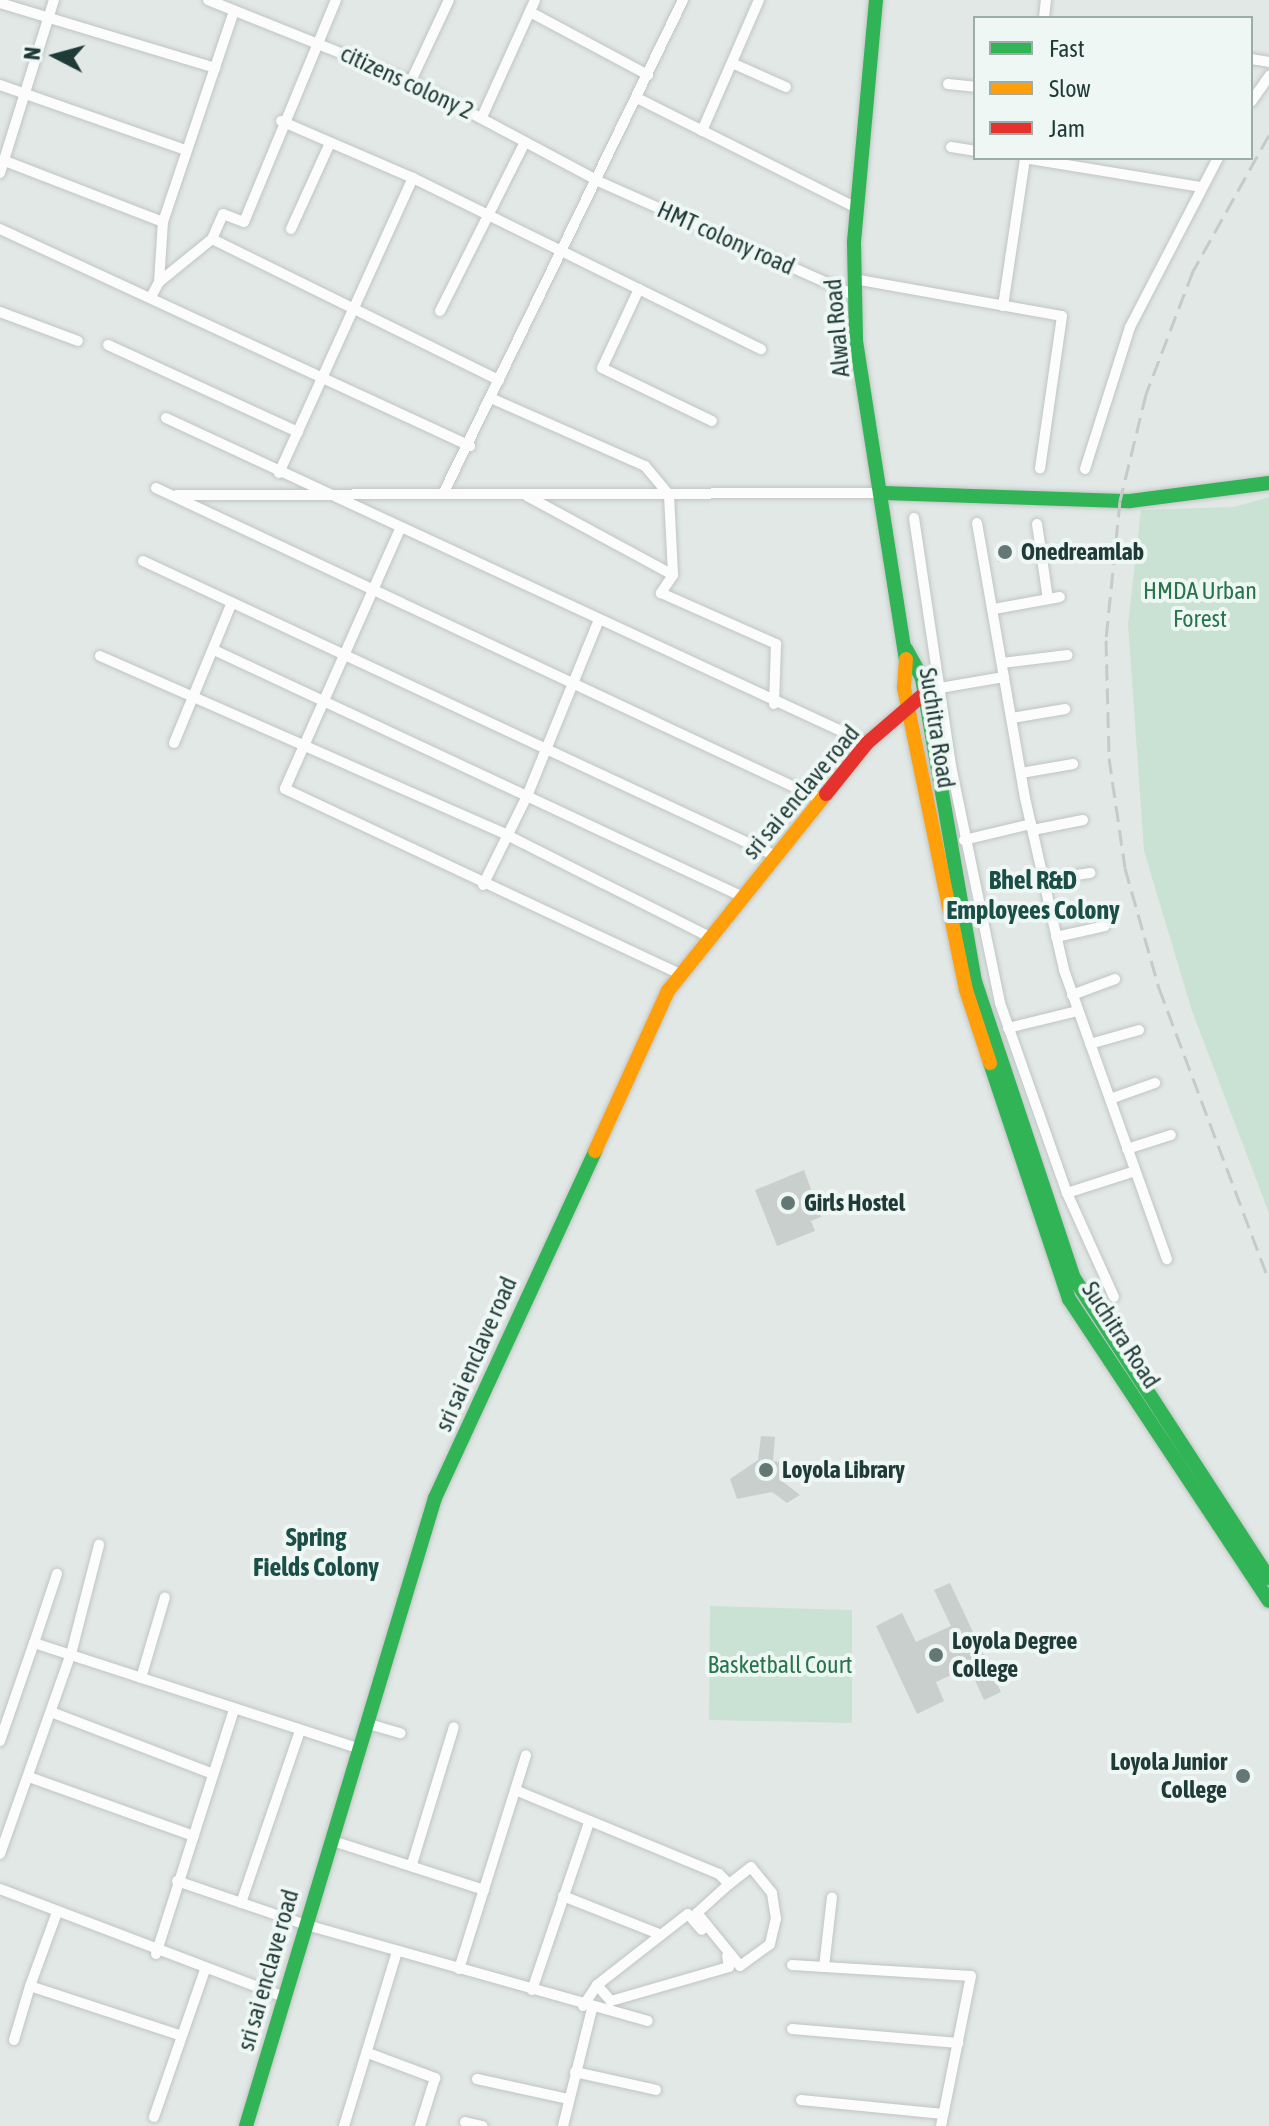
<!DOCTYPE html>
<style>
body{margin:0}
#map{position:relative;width:1269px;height:2126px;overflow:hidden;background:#e2e8e6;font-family:"Asap Condensed",sans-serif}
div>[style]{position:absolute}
.green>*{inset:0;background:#cae2d3}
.building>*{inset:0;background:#c9cfcd}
.roads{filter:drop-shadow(0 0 2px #bfc5c3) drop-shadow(0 0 2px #bfc5c3)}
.street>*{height:10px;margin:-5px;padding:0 5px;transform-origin:5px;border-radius:5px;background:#fbfcfb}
.fast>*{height:14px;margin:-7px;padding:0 7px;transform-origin:7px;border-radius:7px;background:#30b455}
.slow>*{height:14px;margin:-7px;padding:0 7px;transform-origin:7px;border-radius:7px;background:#ff9f0a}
.jam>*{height:14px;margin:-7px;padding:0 7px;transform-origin:7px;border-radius:7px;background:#e5322d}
.rail>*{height:3px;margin-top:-1.5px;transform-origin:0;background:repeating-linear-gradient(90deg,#c6cac9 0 16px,transparent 0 24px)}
.dots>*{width:22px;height:22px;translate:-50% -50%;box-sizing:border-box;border:4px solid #eff7f4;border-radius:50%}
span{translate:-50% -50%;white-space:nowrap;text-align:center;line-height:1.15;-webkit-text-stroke:8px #eff7f4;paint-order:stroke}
.street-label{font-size:24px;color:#1f3b37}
.poi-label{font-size:24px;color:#1f3b37;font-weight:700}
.left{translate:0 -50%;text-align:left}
.right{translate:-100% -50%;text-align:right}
.park-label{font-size:24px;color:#27744d}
.neighbourhood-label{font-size:26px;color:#1a4e47;font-weight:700}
.legend{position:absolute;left:973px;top:16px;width:280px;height:144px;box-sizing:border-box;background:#eff7f4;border:2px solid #9caca8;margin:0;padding:10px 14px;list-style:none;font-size:24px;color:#1f3b37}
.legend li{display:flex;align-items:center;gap:16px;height:40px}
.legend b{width:40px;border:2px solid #9caca8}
.north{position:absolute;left:16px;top:16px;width:80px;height:80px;-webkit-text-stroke:6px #eff7f4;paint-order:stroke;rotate:276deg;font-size:22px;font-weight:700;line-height:32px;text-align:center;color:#1f3b37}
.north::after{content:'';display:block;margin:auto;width:28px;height:36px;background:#1f3b37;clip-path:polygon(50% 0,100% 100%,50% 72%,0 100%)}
</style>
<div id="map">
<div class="green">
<div style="clip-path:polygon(1269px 497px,1269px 1213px,1192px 1011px,1144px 851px,1128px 624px,1141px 510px,1234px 507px)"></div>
<div style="clip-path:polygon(710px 1606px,852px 1610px,852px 1723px,709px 1720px)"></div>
</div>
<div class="building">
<div style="clip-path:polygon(1012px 543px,1014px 559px,998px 562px,995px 546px)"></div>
<div style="clip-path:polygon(804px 1170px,821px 1217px,811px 1221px,815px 1231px,777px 1246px,755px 1190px)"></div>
<div style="clip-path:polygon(761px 1436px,775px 1437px,773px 1461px,785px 1463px,789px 1473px,782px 1481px,800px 1495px,787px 1503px,772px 1492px,737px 1499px,730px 1479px,758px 1460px)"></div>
<div style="clip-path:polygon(950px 1583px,1001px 1692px,984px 1700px,969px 1667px,936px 1682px,944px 1701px,917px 1714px,876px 1626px,902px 1613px,916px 1642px,951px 1626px,934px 1590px)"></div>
</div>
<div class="roads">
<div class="street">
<div style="left:208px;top:0;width:219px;rotate:21.8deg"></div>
<div style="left:411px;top:81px;width:212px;rotate:28.1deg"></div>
<div style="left:598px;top:181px;width:280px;rotate:24deg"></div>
<div style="left:0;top:3px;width:225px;rotate:16.8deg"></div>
<div style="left:530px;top:12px;width:134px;rotate:28.1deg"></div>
<div style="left:1044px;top:18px;width:18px;rotate:-84deg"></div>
<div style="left:1251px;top:59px;width:18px;rotate:9deg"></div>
<div style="left:732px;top:63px;width:59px;rotate:24deg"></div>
<div style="left:411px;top:81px;width:89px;rotate:-64.9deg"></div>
<div style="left:948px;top:84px;width:27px;rotate:6deg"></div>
<div style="left:0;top:85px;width:197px;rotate:19.3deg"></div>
<div style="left:637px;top:98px;width:246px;rotate:26.6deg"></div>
<div style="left:1251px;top:102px;width:32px;rotate:-55deg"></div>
<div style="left:482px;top:117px;width:128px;rotate:-65.6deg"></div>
<div style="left:281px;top:121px;width:144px;rotate:23.4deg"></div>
<div style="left:413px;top:178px;width:388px;rotate:26.2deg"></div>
<div style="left:702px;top:131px;width:143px;rotate:-66.5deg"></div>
<div style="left:951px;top:147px;width:24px;rotate:9deg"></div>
<div style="left:1024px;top:158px;width:180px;rotate:9.3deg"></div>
<div style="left:5px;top:161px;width:169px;rotate:21.1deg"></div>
<div style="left:0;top:173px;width:181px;rotate:-72.7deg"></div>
<div style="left:0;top:229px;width:518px;rotate:24.78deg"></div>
<div style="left:291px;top:229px;width:94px;rotate:-65.6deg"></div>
<div style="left:212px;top:239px;width:320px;rotate:26.2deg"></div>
<div style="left:854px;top:279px;width:211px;rotate:10.1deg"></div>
<div style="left:1062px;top:316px;width:154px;rotate:98.2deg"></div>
<div style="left:159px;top:282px;width:60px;rotate:-86.2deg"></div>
<div style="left:163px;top:222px;width:223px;rotate:-71.4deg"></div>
<div style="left:639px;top:289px;width:87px;rotate:115.1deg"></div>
<div style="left:602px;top:368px;width:122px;rotate:25.7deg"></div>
<div style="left:151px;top:297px;width:17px;rotate:-62deg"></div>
<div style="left:159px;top:282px;width:68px;rotate:-39.1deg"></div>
<div style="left:212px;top:239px;width:27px;rotate:-66deg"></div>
<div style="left:223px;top:214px;width:22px;rotate:21deg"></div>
<div style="left:244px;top:222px;width:240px;rotate:-67.5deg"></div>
<div style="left:1003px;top:306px;width:150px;rotate:-81.5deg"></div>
<div style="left:440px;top:311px;width:189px;rotate:-63.3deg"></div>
<div style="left:0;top:312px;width:83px;rotate:20.4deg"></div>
<div style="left:108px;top:345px;width:209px;rotate:24.6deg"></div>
<div style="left:493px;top:399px;width:166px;rotate:23.8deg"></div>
<div style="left:645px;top:466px;width:38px;rotate:50deg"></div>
<div style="left:669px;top:495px;width:80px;rotate:87.1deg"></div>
<div style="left:673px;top:575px;width:22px;rotate:124deg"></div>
<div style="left:661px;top:593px;width:126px;rotate:23.9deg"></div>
<div style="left:776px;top:644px;width:60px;rotate:91.9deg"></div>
<div style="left:166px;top:418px;width:773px;rotate:24.87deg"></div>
<div style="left:1085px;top:469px;width:149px;rotate:-72.4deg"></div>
<div style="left:1130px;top:327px;width:191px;rotate:-62.5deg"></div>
<div style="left:279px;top:473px;width:324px;rotate:-65.6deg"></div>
<div style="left:156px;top:488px;width:735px;rotate:25.1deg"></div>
<div style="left:444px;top:492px;width:547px;rotate:-64.09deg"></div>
<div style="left:177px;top:495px;width:707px;rotate:-0.16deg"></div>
<div style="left:527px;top:496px;width:166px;rotate:28.4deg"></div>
<div style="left:914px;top:518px;width:251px;rotate:81.5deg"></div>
<div style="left:951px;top:766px;width:242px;rotate:78.3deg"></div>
<div style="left:1000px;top:1003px;width:201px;rotate:70.6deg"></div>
<div style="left:1067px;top:1193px;width:114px;rotate:65.7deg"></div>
<div style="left:977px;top:523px;width:279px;rotate:80.1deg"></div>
<div style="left:1025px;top:798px;width:176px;rotate:77.2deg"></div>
<div style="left:1064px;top:970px;width:307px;rotate:70.4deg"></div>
<div style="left:1037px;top:524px;width:76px;rotate:81.7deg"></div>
<div style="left:400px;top:529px;width:284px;rotate:113.9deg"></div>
<div style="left:285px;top:789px;width:438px;rotate:25.1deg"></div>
<div style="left:143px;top:561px;width:698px;rotate:24.99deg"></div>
<div style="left:994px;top:609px;width:67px;rotate:-10.3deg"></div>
<div style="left:214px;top:650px;width:584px;rotate:25.03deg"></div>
<div style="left:100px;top:656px;width:445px;rotate:23.7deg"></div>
<div style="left:507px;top:835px;width:227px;rotate:26.7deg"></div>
<div style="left:1002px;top:663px;width:66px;rotate:-6.9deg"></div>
<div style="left:934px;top:689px;width:71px;rotate:-9.7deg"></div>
<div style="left:1012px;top:718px;width:54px;rotate:-9.6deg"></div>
<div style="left:174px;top:743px;width:152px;rotate:-67.6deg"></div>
<div style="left:1021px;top:773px;width:53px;rotate:-9.8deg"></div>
<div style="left:1033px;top:830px;width:51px;rotate:-11.3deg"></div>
<div style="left:964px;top:840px;width:69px;rotate:-13.4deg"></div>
<div style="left:1044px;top:880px;width:47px;rotate:-8.7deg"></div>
<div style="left:483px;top:885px;width:99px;rotate:-63.7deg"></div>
<div style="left:527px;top:796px;width:190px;rotate:-67.8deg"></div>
<div style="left:1056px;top:937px;width:50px;rotate:-12.7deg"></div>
<div style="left:1072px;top:995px;width:46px;rotate:-20.4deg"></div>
<div style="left:1008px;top:1028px;width:72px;rotate:-13.7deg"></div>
<div style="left:1090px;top:1044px;width:51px;rotate:-15.9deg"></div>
<div style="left:1110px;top:1099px;width:48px;rotate:-19.6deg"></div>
<div style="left:1127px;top:1149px;width:46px;rotate:-17.7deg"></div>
<div style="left:1067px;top:1193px;width:71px;rotate:-17.9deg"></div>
<div style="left:34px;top:1643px;width:73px;rotate:-71.6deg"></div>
<div style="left:141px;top:1678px;width:84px;rotate:-73.5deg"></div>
<div style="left:51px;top:1712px;width:173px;rotate:20.9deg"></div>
<div style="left:365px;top:1723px;width:37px;rotate:16deg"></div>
<div style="left:0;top:1741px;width:104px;rotate:-70.9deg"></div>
<div style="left:34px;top:1643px;width:340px;rotate:18deg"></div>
<div style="left:29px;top:1777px;width:175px;rotate:19.7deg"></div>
<div style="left:515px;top:1790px;width:221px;rotate:22.4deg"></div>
<div style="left:719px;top:1874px;width:14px;rotate:45deg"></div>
<div style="left:729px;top:1884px;width:43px;rotate:137.8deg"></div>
<div style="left:697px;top:1913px;width:68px;rotate:50.9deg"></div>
<div style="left:740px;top:1966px;width:37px;rotate:-36deg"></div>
<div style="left:770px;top:1944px;width:26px;rotate:-77deg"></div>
<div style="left:776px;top:1919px;width:26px;rotate:-99deg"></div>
<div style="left:772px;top:1893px;width:33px;rotate:-129deg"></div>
<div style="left:751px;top:1867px;width:28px;rotate:142deg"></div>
<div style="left:330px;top:1840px;width:162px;rotate:18deg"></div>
<div style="left:0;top:1854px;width:212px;rotate:-70.5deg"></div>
<div style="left:71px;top:1654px;width:113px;rotate:-75.6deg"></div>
<div style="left:412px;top:1864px;width:143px;rotate:-73deg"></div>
<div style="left:177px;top:1881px;width:133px;rotate:18.8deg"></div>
<div style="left:303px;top:1924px;width:358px;rotate:15.7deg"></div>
<div style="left:0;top:1889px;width:304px;rotate:20.8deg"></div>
<div style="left:563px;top:1896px;width:103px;rotate:21.6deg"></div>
<div style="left:241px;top:1903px;width:182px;rotate:-71.1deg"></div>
<div style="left:56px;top:1915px;width:76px;rotate:110.1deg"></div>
<div style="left:30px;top:1986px;width:157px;rotate:18.2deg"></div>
<div style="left:156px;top:1954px;width:256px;rotate:-72.3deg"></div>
<div style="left:792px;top:1965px;width:179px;rotate:3.5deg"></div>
<div style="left:971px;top:1976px;width:153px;rotate:101.3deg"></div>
<div style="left:824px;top:1967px;width:70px;rotate:-83.5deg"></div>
<div style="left:459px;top:1969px;width:224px;rotate:-72.6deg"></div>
<div style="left:597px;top:1985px;width:21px;rotate:49deg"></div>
<div style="left:611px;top:2001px;width:123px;rotate:-16.1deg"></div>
<div style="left:729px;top:1967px;width:11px;rotate:-100deg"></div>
<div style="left:532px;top:1990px;width:176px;rotate:-71.2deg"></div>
<div style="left:583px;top:2006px;width:25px;rotate:-56deg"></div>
<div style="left:597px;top:1985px;width:115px;rotate:-38deg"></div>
<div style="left:688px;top:1914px;width:21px;rotate:49deg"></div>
<div style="left:792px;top:2029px;width:167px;rotate:4.8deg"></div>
<div style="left:14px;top:2040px;width:56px;rotate:-73.5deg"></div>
<div style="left:368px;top:2053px;width:72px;rotate:20.5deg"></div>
<div style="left:435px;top:2078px;width:50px;rotate:107.4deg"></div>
<div style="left:575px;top:2072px;width:83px;rotate:12.5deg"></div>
<div style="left:477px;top:2079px;width:94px;rotate:12.3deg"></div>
<div style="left:801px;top:2100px;width:143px;rotate:5.6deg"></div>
<div style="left:154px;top:2117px;width:156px;rotate:-70.9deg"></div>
<div style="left:465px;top:2122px;width:18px;rotate:13deg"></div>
<div style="left:344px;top:2126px;width:182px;rotate:-73.1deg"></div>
<div style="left:563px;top:2126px;width:121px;rotate:-76.1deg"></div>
</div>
<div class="fast">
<div style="left:876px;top:0;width:244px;rotate:95.2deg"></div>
<div style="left:854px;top:243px;width:98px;rotate:88.8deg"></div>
<div style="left:856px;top:341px;width:322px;rotate:81.1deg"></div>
<div style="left:884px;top:493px;width:246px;rotate:1.9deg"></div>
<div style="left:1130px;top:501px;width:140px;rotate:-7.4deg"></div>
<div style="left:906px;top:649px;width:33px;rotate:61deg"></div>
<div style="left:922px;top:678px;width:308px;rotate:80.1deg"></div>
<div style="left:975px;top:981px;width:313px;rotate:71.6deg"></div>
<div style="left:1074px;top:1278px;width:358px;rotate:57deg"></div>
<div style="left:990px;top:1063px;width:249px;rotate:71.5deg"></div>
<div style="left:1069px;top:1299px;width:362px;rotate:56.5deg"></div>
<div style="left:246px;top:2126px;width:656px;rotate:-73.25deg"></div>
<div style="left:435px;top:1498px;width:382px;rotate:-65.2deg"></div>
</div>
<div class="slow">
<div style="left:906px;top:659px;width:29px;rotate:94deg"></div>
<div style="left:904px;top:688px;width:308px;rotate:78.4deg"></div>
<div style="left:966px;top:990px;width:77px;rotate:71.8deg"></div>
<div style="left:595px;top:1151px;width:176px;rotate:-65.5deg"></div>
<div style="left:668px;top:991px;width:253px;rotate:-51.3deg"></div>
</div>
<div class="jam">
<div style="left:826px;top:794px;width:65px;rotate:-51.2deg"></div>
<div style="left:867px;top:743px;width:77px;rotate:-40.8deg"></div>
</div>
</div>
<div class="rail">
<div style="left:1269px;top:135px;width:156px;rotate:119.2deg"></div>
<div style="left:1193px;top:271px;width:132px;rotate:110.9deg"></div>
<div style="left:1146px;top:394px;width:110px;rotate:103.7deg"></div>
<div style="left:1120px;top:501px;width:140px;rotate:95.8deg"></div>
<div style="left:1106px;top:640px;width:118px;rotate:88.5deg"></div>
<div style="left:1109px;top:758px;width:111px;rotate:81.7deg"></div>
<div style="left:1125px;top:868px;width:125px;rotate:74.2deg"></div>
<div style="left:1159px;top:988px;width:312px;rotate:69.4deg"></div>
</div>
<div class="dots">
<div style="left:1005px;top:552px;background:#637874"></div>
<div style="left:788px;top:1203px;background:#637874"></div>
<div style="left:766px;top:1470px;background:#637874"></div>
<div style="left:936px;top:1655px;background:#637874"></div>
<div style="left:1243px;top:1776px;background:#637874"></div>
</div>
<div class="street-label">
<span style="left:407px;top:82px;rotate:25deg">citizens colony 2</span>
<span style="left:726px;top:238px;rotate:24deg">HMT colony road</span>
<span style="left:837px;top:328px;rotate:-95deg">Alwal Road</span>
<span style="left:937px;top:728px;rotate:81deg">Suchitra Road</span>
<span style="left:801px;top:792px;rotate:-50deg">sri sai enclave road</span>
<span style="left:1121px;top:1335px;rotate:57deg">Suchitra Road</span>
<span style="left:476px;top:1354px;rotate:-66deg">sri sai enclave road</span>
<span style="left:268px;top:1970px;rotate:-74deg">sri sai enclave road</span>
</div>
<div class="poi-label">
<span class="left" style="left:1021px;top:552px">Onedreamlab</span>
<span class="left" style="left:804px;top:1203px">Girls Hostel</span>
<span class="left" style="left:782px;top:1470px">Loyola Library</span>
<span class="left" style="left:952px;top:1655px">Loyola Degree<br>College</span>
<span class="right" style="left:1227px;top:1776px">Loyola Junior<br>College</span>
</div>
<div class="park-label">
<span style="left:1200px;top:605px">HMDA Urban<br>Forest</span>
<span style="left:780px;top:1665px">Basketball Court</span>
</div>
<div class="neighbourhood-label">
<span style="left:1033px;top:896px">Bhel R&amp;D<br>Employees Colony</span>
<span style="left:316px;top:1553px">Spring<br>Fields Colony</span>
</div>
<ul class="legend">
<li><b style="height:10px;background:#30b455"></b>Fast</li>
<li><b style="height:10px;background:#ff9f0a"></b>Slow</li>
<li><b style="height:10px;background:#e5322d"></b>Jam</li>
</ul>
<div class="north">N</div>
</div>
